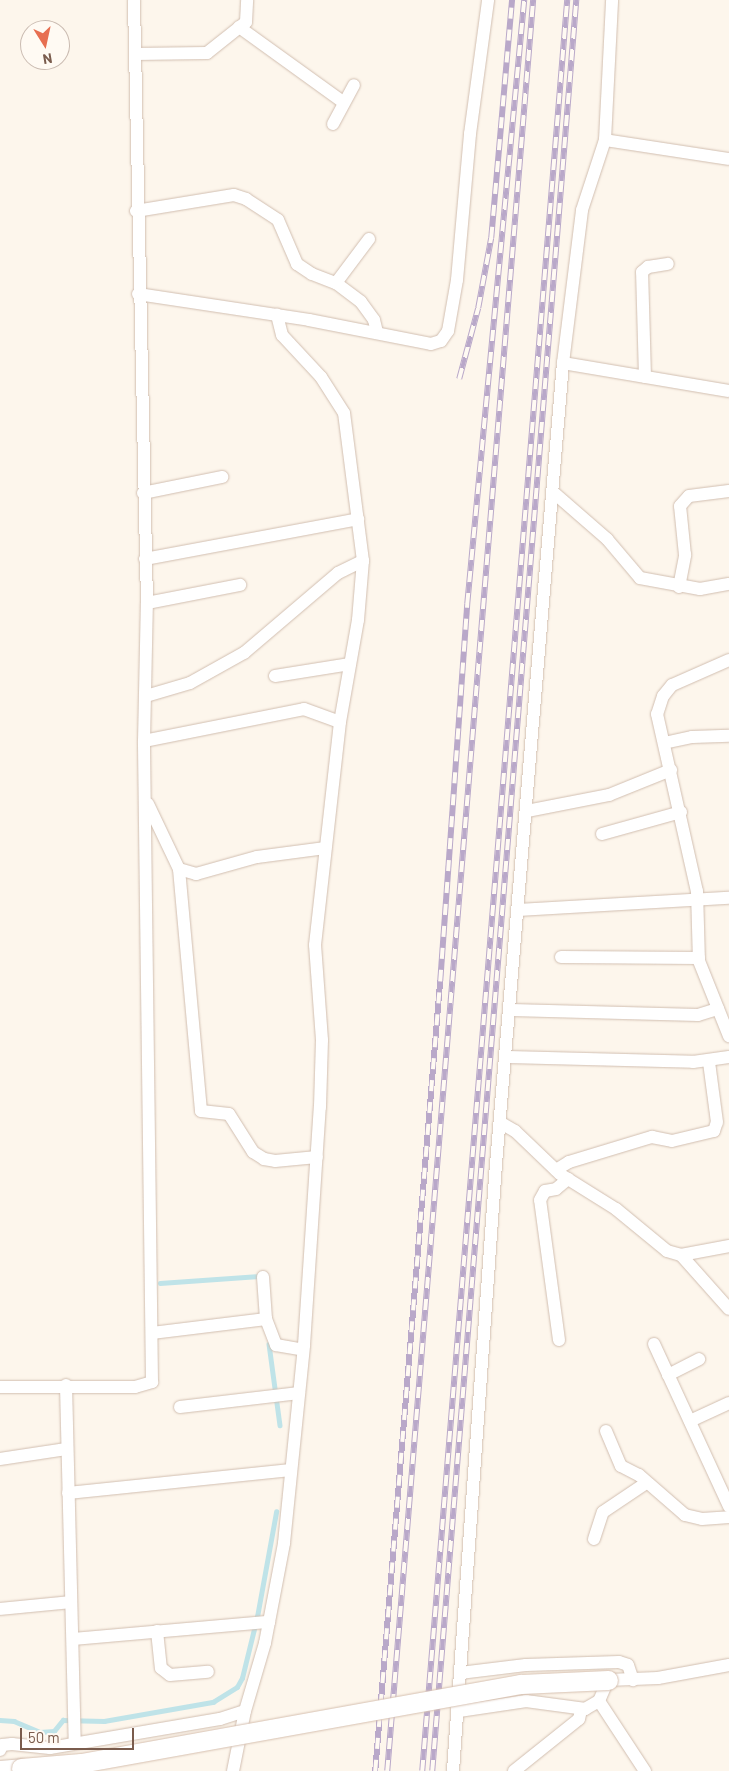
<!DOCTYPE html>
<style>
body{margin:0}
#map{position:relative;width:729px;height:1771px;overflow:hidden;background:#fdf6ec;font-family:Barlow,sans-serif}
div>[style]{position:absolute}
.stream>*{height:4.5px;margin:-2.25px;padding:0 2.25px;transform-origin:2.25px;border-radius:2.25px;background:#bfe3e8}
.roads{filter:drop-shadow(0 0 1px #d1beb0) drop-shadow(0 0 1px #d1beb0)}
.street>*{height:12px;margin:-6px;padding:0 6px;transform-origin:6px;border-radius:6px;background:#fff}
.secondary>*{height:19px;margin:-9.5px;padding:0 9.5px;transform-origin:9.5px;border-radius:9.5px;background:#fff}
.rail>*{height:5.5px;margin-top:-2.75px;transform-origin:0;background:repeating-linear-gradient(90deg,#fffaf3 0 11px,#b9a8c9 0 22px);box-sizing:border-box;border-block:1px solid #b9a8c9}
.bridges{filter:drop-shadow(0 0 1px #d6c0b0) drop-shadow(0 0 1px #d6c0b0)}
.secondary-bridge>*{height:19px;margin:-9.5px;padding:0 9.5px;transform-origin:9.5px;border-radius:9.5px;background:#fff}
span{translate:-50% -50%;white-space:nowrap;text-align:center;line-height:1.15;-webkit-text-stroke:4.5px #fffaf3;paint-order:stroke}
.north{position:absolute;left:20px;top:20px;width:50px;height:50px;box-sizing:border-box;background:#fffaf3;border:1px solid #cabbb1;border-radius:50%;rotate:170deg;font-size:14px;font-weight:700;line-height:20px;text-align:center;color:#7a5c4d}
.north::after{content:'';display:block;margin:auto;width:18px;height:22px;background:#e76f51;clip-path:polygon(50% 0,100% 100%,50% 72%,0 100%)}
.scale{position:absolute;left:20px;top:1728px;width:114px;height:22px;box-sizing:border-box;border:2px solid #7a5c4d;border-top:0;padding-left:6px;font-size:15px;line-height:18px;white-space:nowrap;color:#7a5c4d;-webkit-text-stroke:4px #fffaf3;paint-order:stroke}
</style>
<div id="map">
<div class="stream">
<div style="left:160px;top:1283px;width:99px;rotate:-4deg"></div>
<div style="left:259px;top:1276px;width:3px;rotate:72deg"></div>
<div style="left:269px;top:1344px;width:82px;rotate:82.3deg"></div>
<div style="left:0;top:1720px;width:14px;rotate:4deg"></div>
<div style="left:14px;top:1721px;width:28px;rotate:23deg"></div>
<div style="left:40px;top:1732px;width:14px;rotate:-4deg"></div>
<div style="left:54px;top:1731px;width:14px;rotate:-51deg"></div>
<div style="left:63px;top:1720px;width:41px;rotate:1.4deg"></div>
<div style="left:104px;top:1721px;width:111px;rotate:-9.9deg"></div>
<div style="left:213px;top:1702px;width:28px;rotate:-32deg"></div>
<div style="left:237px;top:1687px;width:10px;rotate:-61deg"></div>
<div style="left:242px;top:1678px;width:63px;rotate:-76.2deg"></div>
<div style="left:257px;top:1617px;width:107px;rotate:-79.7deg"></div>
</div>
<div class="roads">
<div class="street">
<div style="left:239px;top:27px;width:128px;rotate:35.8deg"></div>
<div style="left:135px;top:54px;width:72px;rotate:-0.8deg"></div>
<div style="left:207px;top:53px;width:50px;rotate:-38.5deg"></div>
<div style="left:246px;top:22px;width:22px;rotate:-87deg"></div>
<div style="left:333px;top:124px;width:44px;rotate:-61.7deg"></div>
<div style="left:605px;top:140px;width:125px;rotate:8.7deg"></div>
<div style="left:136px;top:211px;width:99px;rotate:-9.3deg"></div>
<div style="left:234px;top:195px;width:13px;rotate:18deg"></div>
<div style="left:246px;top:199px;width:38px;rotate:33deg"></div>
<div style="left:278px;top:220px;width:48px;rotate:66.6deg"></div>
<div style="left:297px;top:264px;width:18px;rotate:34deg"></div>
<div style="left:312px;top:274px;width:26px;rotate:21deg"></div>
<div style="left:336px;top:283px;width:31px;rotate:37deg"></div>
<div style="left:361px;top:302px;width:22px;rotate:54deg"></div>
<div style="left:374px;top:320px;width:12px;rotate:76deg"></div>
<div style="left:336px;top:283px;width:55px;rotate:-53.1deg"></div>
<div style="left:138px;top:294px;width:173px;rotate:8.6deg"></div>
<div style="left:309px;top:320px;width:124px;rotate:11.1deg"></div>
<div style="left:431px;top:344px;width:10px;rotate:-17deg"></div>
<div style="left:441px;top:341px;width:12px;rotate:-55deg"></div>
<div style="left:448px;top:331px;width:52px;rotate:-80deg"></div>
<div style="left:457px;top:280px;width:147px;rotate:-84.9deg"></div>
<div style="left:470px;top:134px;width:135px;rotate:-82.3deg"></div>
<div style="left:563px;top:363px;width:168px;rotate:9.6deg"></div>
<div style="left:645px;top:377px;width:105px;rotate:-91.6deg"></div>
<div style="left:642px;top:272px;width:8px;rotate:-40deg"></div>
<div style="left:648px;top:267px;width:20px;rotate:-9deg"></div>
<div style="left:553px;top:492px;width:72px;rotate:41deg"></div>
<div style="left:607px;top:539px;width:51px;rotate:49.8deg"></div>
<div style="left:640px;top:578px;width:61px;rotate:10.4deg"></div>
<div style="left:700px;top:589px;width:29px;rotate:-10deg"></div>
<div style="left:143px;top:493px;width:81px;rotate:-11.4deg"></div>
<div style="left:145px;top:559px;width:217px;rotate:-10.6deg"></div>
<div style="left:679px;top:587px;width:33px;rotate:-79deg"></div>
<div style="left:685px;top:555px;width:49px;rotate:-95.8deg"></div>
<div style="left:680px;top:506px;width:13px;rotate:-48deg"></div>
<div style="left:689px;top:496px;width:40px;rotate:-7.1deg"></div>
<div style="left:147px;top:603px;width:95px;rotate:-11deg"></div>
<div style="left:729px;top:660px;width:62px;rotate:156.3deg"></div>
<div style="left:672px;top:685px;width:14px;rotate:129deg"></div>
<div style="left:663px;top:696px;width:19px;rotate:108deg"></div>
<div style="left:657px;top:714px;width:181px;rotate:77.3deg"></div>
<div style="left:697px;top:891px;width:70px;rotate:88.4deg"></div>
<div style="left:699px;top:961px;width:81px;rotate:68.2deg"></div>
<div style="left:275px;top:676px;width:76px;rotate:-9.1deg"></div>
<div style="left:146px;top:696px;width:46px;rotate:-16.5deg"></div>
<div style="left:190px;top:683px;width:62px;rotate:-29.1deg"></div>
<div style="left:244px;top:653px;width:123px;rotate:-40.4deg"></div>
<div style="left:338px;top:573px;width:28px;rotate:-26deg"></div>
<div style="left:144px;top:741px;width:163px;rotate:-11.3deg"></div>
<div style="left:304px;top:709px;width:38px;rotate:20deg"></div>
<div style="left:664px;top:743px;width:29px;rotate:-12deg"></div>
<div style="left:692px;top:737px;width:37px;rotate:-2deg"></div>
<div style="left:148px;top:804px;width:72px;rotate:64.5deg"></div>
<div style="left:179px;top:869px;width:18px;rotate:16deg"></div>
<div style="left:196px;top:874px;width:63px;rotate:-15.6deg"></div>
<div style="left:257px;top:857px;width:69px;rotate:-7.5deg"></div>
<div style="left:527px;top:811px;width:84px;rotate:-11deg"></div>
<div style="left:609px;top:795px;width:67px;rotate:-22deg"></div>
<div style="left:602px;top:834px;width:82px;rotate:-15.6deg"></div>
<div style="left:179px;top:869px;width:243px;rotate:84.8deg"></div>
<div style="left:201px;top:1111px;width:28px;rotate:6deg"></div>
<div style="left:229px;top:1114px;width:45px;rotate:57.7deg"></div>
<div style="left:253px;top:1152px;width:13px;rotate:32deg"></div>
<div style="left:264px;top:1159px;width:11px;rotate:10deg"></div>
<div style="left:275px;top:1161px;width:42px;rotate:-5.4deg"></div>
<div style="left:518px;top:910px;width:211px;rotate:-3.3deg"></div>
<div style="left:561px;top:957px;width:138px;rotate:0.4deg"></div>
<div style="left:511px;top:1010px;width:187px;rotate:1.5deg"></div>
<div style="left:698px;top:1015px;width:21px;rotate:-17deg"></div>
<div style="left:508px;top:1057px;width:185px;rotate:1.5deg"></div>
<div style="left:693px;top:1062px;width:36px;rotate:-8deg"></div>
<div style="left:501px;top:1123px;width:16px;rotate:30deg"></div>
<div style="left:515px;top:1131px;width:62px;rotate:43.7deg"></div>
<div style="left:560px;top:1174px;width:66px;rotate:32deg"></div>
<div style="left:616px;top:1209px;width:66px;rotate:39.5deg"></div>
<div style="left:667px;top:1251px;width:15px;rotate:16deg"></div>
<div style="left:681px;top:1255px;width:49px;rotate:-10.6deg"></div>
<div style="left:556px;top:1170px;width:15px;rotate:-32deg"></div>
<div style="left:569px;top:1162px;width:87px;rotate:-16.8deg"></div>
<div style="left:652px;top:1137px;width:20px;rotate:11deg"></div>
<div style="left:672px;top:1141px;width:43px;rotate:-13.4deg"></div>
<div style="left:714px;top:1131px;width:9px;rotate:-72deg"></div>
<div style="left:717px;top:1122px;width:61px;rotate:-97.6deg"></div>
<div style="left:681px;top:1255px;width:72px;rotate:48.4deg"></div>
<div style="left:263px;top:1277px;width:42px;rotate:85.9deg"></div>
<div style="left:152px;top:1333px;width:115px;rotate:-7deg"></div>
<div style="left:266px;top:1319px;width:28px;rotate:69deg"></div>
<div style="left:276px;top:1345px;width:27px;rotate:10deg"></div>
<div style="left:559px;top:1340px;width:141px;rotate:-97.7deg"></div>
<div style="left:540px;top:1200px;width:10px;rotate:-61deg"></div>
<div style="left:545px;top:1191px;width:11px;rotate:-10deg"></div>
<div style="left:556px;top:1189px;width:16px;rotate:-40deg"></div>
<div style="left:654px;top:1344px;width:179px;rotate:65.2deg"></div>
<div style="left:668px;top:1375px;width:35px;rotate:-27deg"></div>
<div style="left:66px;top:1385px;width:358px;rotate:88.6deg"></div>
<div style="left:0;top:1387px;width:135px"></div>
<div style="left:135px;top:1387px;width:18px;rotate:-16deg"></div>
<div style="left:152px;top:1382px;width:641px;rotate:-90.72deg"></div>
<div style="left:144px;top:741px;width:138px;rotate:-88.8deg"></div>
<div style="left:147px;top:603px;width:603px;rotate:-91.24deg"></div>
<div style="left:180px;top:1407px;width:120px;rotate:-6.7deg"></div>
<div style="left:690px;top:1421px;width:43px;rotate:-24.8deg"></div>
<div style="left:606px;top:1431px;width:38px;rotate:67deg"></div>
<div style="left:621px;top:1466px;width:20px;rotate:27deg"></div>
<div style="left:639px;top:1475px;width:61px;rotate:41deg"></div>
<div style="left:685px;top:1515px;width:17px;rotate:13deg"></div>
<div style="left:702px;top:1519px;width:27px;rotate:-4deg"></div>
<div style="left:0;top:1459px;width:67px;rotate:-8.6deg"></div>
<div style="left:68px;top:1493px;width:224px;rotate:-5.9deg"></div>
<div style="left:594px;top:1539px;width:28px;rotate:-72deg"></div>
<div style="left:603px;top:1512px;width:52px;rotate:-34deg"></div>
<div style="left:0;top:1609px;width:71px;rotate:-5.6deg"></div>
<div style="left:157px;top:1631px;width:37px;rotate:84deg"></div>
<div style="left:161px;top:1668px;width:11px;rotate:38deg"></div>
<div style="left:170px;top:1675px;width:38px;rotate:-5deg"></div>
<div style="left:73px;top:1639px;width:197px;rotate:-5deg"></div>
<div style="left:460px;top:1673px;width:66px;rotate:-6.9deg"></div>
<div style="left:526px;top:1665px;width:93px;rotate:-1.8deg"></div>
<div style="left:619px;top:1662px;width:9px;rotate:18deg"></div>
<div style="left:628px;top:1665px;width:16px;rotate:72deg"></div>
<div style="left:599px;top:1701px;width:84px;rotate:56.7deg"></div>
<div style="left:459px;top:1711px;width:68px;rotate:-8.5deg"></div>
<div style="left:526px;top:1701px;width:60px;rotate:7.7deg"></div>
<div style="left:585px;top:1709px;width:16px;rotate:-30deg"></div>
<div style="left:599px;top:1701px;width:23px;rotate:-67deg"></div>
<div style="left:608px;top:1680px;width:50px;rotate:-2.3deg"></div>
<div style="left:658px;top:1678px;width:72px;rotate:-10.4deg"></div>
<div style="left:0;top:1750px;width:5px;rotate:-68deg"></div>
<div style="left:2px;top:1745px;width:10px;rotate:-6deg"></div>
<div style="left:12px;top:1744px;width:38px;rotate:6deg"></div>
<div style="left:50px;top:1748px;width:172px;rotate:-9.7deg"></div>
<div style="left:220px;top:1719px;width:26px;rotate:-18deg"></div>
<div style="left:233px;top:1771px;width:61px;rotate:-78.7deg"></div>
<div style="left:245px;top:1711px;width:71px;rotate:-73.6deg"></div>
<div style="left:265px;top:1643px;width:102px;rotate:-79.2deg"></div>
<div style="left:284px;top:1543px;width:199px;rotate:-84.2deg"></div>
<div style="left:304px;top:1345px;width:239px;rotate:-86.2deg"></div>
<div style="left:320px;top:1107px;width:67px;rotate:-88.3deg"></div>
<div style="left:322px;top:1040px;width:95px;rotate:-94.2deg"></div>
<div style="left:315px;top:945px;width:224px;rotate:-83.6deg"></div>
<div style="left:340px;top:722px;width:104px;rotate:-80deg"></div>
<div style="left:358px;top:620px;width:59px;rotate:-85.2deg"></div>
<div style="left:363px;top:561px;width:149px;rotate:-97.3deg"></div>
<div style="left:344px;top:413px;width:43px;rotate:-122.6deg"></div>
<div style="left:321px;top:377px;width:57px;rotate:-132.9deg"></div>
<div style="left:282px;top:335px;width:21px;rotate:-104deg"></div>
<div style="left:453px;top:1771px;width:609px;rotate:-85.95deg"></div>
<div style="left:496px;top:1164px;width:804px;rotate:-85.22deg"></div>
<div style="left:563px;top:363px;width:154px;rotate:-82.9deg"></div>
<div style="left:582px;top:210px;width:74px;rotate:-71.8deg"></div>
<div style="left:605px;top:140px;width:140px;rotate:-87.1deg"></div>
<div style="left:514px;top:1771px;width:83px;rotate:-38.7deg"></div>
<div style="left:579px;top:1719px;width:9px;rotate:-77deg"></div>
</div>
<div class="secondary">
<div style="left:0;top:1770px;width:21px;rotate:-5deg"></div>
</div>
</div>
<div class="rail">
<div style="left:459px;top:379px;width:73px;rotate:-75deg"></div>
<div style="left:478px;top:308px;width:71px;rotate:-79.5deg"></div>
<div style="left:491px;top:238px;width:239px;rotate:-85deg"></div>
<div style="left:375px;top:1771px;width:793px;rotate:-85.3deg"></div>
<div style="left:440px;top:981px;width:378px;rotate:-85.9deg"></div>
<div style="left:467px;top:604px;width:607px;rotate:-84.61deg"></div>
<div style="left:387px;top:1771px;width:1777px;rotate:-85.29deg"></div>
<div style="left:422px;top:1771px;width:1777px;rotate:-85.32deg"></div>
<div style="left:432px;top:1771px;width:1777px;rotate:-85.35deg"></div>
</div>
<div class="bridges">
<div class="secondary-bridge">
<div style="left:21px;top:1768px;width:60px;rotate:-4.8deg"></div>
<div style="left:81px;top:1763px;width:447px;rotate:-10.2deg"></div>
<div style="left:521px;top:1684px;width:87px;rotate:-2.6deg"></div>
</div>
</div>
<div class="north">N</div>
<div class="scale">50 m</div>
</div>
